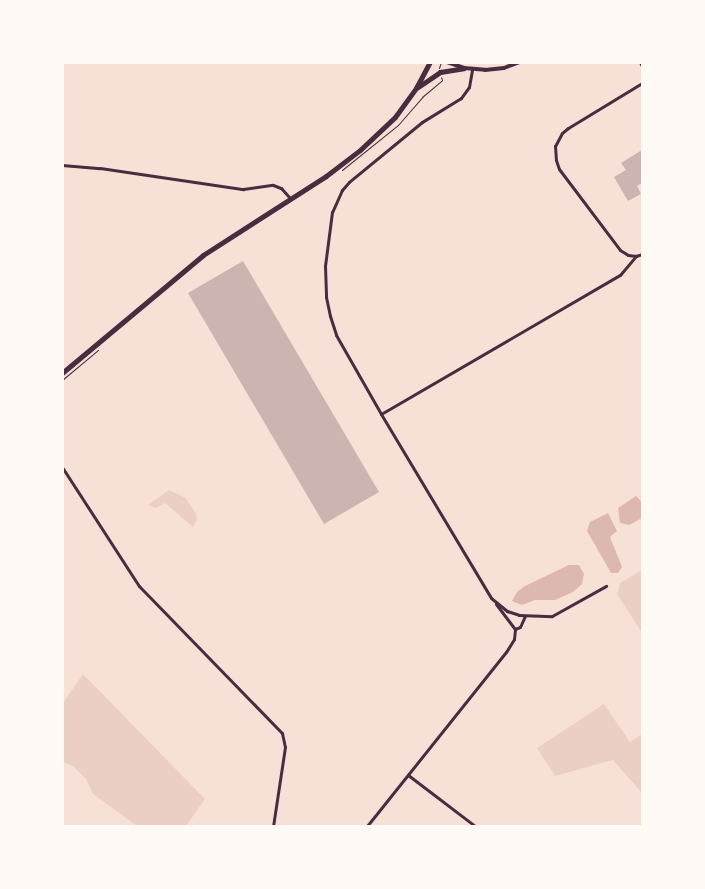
<!DOCTYPE html>
<style>
body{margin:0}
#map{position:relative;width:705px;height:889px;overflow:hidden;background:#f7e1d7;font-family:"IBM Plex Sans",sans-serif}
div>[style]{position:absolute}
.green>*{inset:0;background:#ebcfc5}
.water>*{inset:0;background:#dcb8b0}
.building>*{inset:0;background:#ccb4b1}
.path>*{height:1px;margin:-0.5px;padding:0 0.5px;transform-origin:0.5px;border-radius:0.5px;background:#4a2c40}
.minor>*{height:3px;margin:-1.5px;padding:0 1.5px;transform-origin:1.5px;border-radius:1.5px;background:#4a2c40}
.tertiary>*{height:4px;margin:-2px;padding:0 2px;transform-origin:2px;border-radius:2px;background:#4a2c40}
.primary>*{height:5px;margin:-2.5px;padding:0 2.5px;transform-origin:2.5px;border-radius:2.5px;background:#4a2c40}
span{translate:-50% -50%;white-space:nowrap;text-align:center;line-height:1.15;-webkit-text-stroke:4px #fffaf5;paint-order:stroke}
.frame{position:absolute;inset:0;border:64px solid #fffaf5;pointer-events:none}
</style>
<div id="map">
<div class="green">
<div style="clip-path:polygon(169px 490px,186px 498px,196px 514px,197px 520px,193px 527px,165px 503px,156px 508px,148px 505px)"></div>
<div style="clip-path:polygon(642px 570px,642px 569px,642px 633px,617px 594px,620px 583px)"></div>
<div style="clip-path:polygon(83px 674px,205px 799px,186px 826px,137px 826px,93px 794px,86px 779px,73px 766px,63px 762px,63px 703px)"></div>
<div style="clip-path:polygon(604px 704px,630px 742px,642px 734px,642px 793px,613px 760px,555px 776px,537px 748px)"></div>
</div>
<div class="water">
<div style="clip-path:polygon(636px 496px,642px 502px,642px 518px,629px 525px,620px 523px,618px 508px)"></div>
<div style="clip-path:polygon(608px 513px,617px 531px,610px 537px,622px 567px,618px 573px,611px 573px,587px 531px,590px 522px)"></div>
<div style="clip-path:polygon(569px 565px,579px 565px,584px 574px,582px 584px,573px 592px,555px 600px,535px 600px,522px 605px,512px 601px,517px 592px,525px 586px)"></div>
</div>
<div class="building">
<div style="clip-path:polygon(642px 150px,642px 183px,637px 186px,641px 194px,628px 201px,614px 177px,626px 170px,621px 163px)"></div>
<div style="clip-path:polygon(243px 261px,379px 492px,324px 524px,188px 293px)"></div>
</div>
<div class="path">
<div style="left:439px;top:68px;width:6px;rotate:-72deg"></div>
<div style="left:342px;top:170px;width:72px;rotate:-38.8deg"></div>
<div style="left:398px;top:125px;width:37px;rotate:-49deg"></div>
<div style="left:422px;top:97px;width:26px;rotate:-40deg"></div>
<div style="left:442px;top:80px;width:3px;rotate:-108deg"></div>
<div style="left:62px;top:380px;width:47px;rotate:-39.8deg"></div>
</div>
<div class="minor">
<div style="left:640px;top:62px;width:4px;rotate:63deg"></div>
<div style="left:472px;top:70px;width:17px;rotate:100deg"></div>
<div style="left:469px;top:87px;width:14px;rotate:126deg"></div>
<div style="left:461px;top:98px;width:46px;rotate:148.4deg"></div>
<div style="left:422px;top:122px;width:94px;rotate:140.6deg"></div>
<div style="left:349px;top:182px;width:11px;rotate:131deg"></div>
<div style="left:342px;top:190px;width:24px;rotate:114deg"></div>
<div style="left:332px;top:212px;width:54px;rotate:97.4deg"></div>
<div style="left:325px;top:266px;width:31px;rotate:88deg"></div>
<div style="left:326px;top:297px;width:19px;rotate:78deg"></div>
<div style="left:330px;top:316px;width:20px;rotate:72deg"></div>
<div style="left:336px;top:335px;width:91px;rotate:60.3deg"></div>
<div style="left:381px;top:414px;width:214px;rotate:59.1deg"></div>
<div style="left:491px;top:598px;width:21px;rotate:39deg"></div>
<div style="left:507px;top:611px;width:13px;rotate:18deg"></div>
<div style="left:519px;top:615px;width:33px;rotate:2deg"></div>
<div style="left:552px;top:616px;width:62px;rotate:-29.1deg"></div>
<div style="left:642px;top:83px;width:87px;rotate:148.7deg"></div>
<div style="left:568px;top:128px;width:8px;rotate:140deg"></div>
<div style="left:562px;top:133px;width:15px;rotate:118deg"></div>
<div style="left:555px;top:146px;width:14px;rotate:86deg"></div>
<div style="left:556px;top:160px;width:9px;rotate:72deg"></div>
<div style="left:559px;top:169px;width:101px;rotate:53deg"></div>
<div style="left:620px;top:250px;width:9px;rotate:32deg"></div>
<div style="left:628px;top:255px;width:8px;rotate:7deg"></div>
<div style="left:636px;top:256px;width:6px;rotate:-18deg"></div>
<div style="left:62px;top:165px;width:38px;rotate:5deg"></div>
<div style="left:100px;top:168px;width:145px;rotate:8.4deg"></div>
<div style="left:243px;top:189px;width:30px;rotate:-8deg"></div>
<div style="left:273px;top:185px;width:9px;rotate:21deg"></div>
<div style="left:281px;top:188px;width:13px;rotate:48deg"></div>
<div style="left:381px;top:414px;width:276px;rotate:-30.2deg"></div>
<div style="left:620px;top:275px;width:25px;rotate:-50deg"></div>
<div style="left:62px;top:467px;width:142px;rotate:57.1deg"></div>
<div style="left:139px;top:586px;width:205px;rotate:45.8deg"></div>
<div style="left:282px;top:733px;width:14px;rotate:78deg"></div>
<div style="left:285px;top:747px;width:80px;rotate:98.6deg"></div>
<div style="left:496px;top:604px;width:31px;rotate:53deg"></div>
<div style="left:515px;top:629px;width:5px;rotate:-22deg"></div>
<div style="left:520px;top:627px;width:12px;rotate:-66deg"></div>
<div style="left:408px;top:775px;width:84px;rotate:37.3deg"></div>
<div style="left:367px;top:826px;width:223px;rotate:-51.4deg"></div>
<div style="left:506px;top:652px;width:15px;rotate:-58deg"></div>
<div style="left:514px;top:639px;width:10px;rotate:-84deg"></div>
</div>
<div class="tertiary">
<div style="left:447px;top:62px;width:18px;rotate:19deg"></div>
<div style="left:464px;top:68px;width:21px;rotate:5deg"></div>
<div style="left:485px;top:70px;width:19px;rotate:-6deg"></div>
<div style="left:504px;top:68px;width:17px;rotate:-21deg"></div>
</div>
<div class="primary">
<div style="left:418px;top:87px;width:27px;rotate:-34deg"></div>
<div style="left:440px;top:72px;width:24px;rotate:-9deg"></div>
<div style="left:62px;top:373px;width:184px;rotate:-39.9deg"></div>
<div style="left:203px;top:255px;width:146px;rotate:-32.7deg"></div>
<div style="left:326px;top:176px;width:43px;rotate:-37.4deg"></div>
<div style="left:360px;top:150px;width:48px;rotate:-43.3deg"></div>
<div style="left:395px;top:117px;width:36px;rotate:-54deg"></div>
<div style="left:416px;top:88px;width:30px;rotate:-62deg"></div>
</div>
<div class="frame"></div>
</div>
